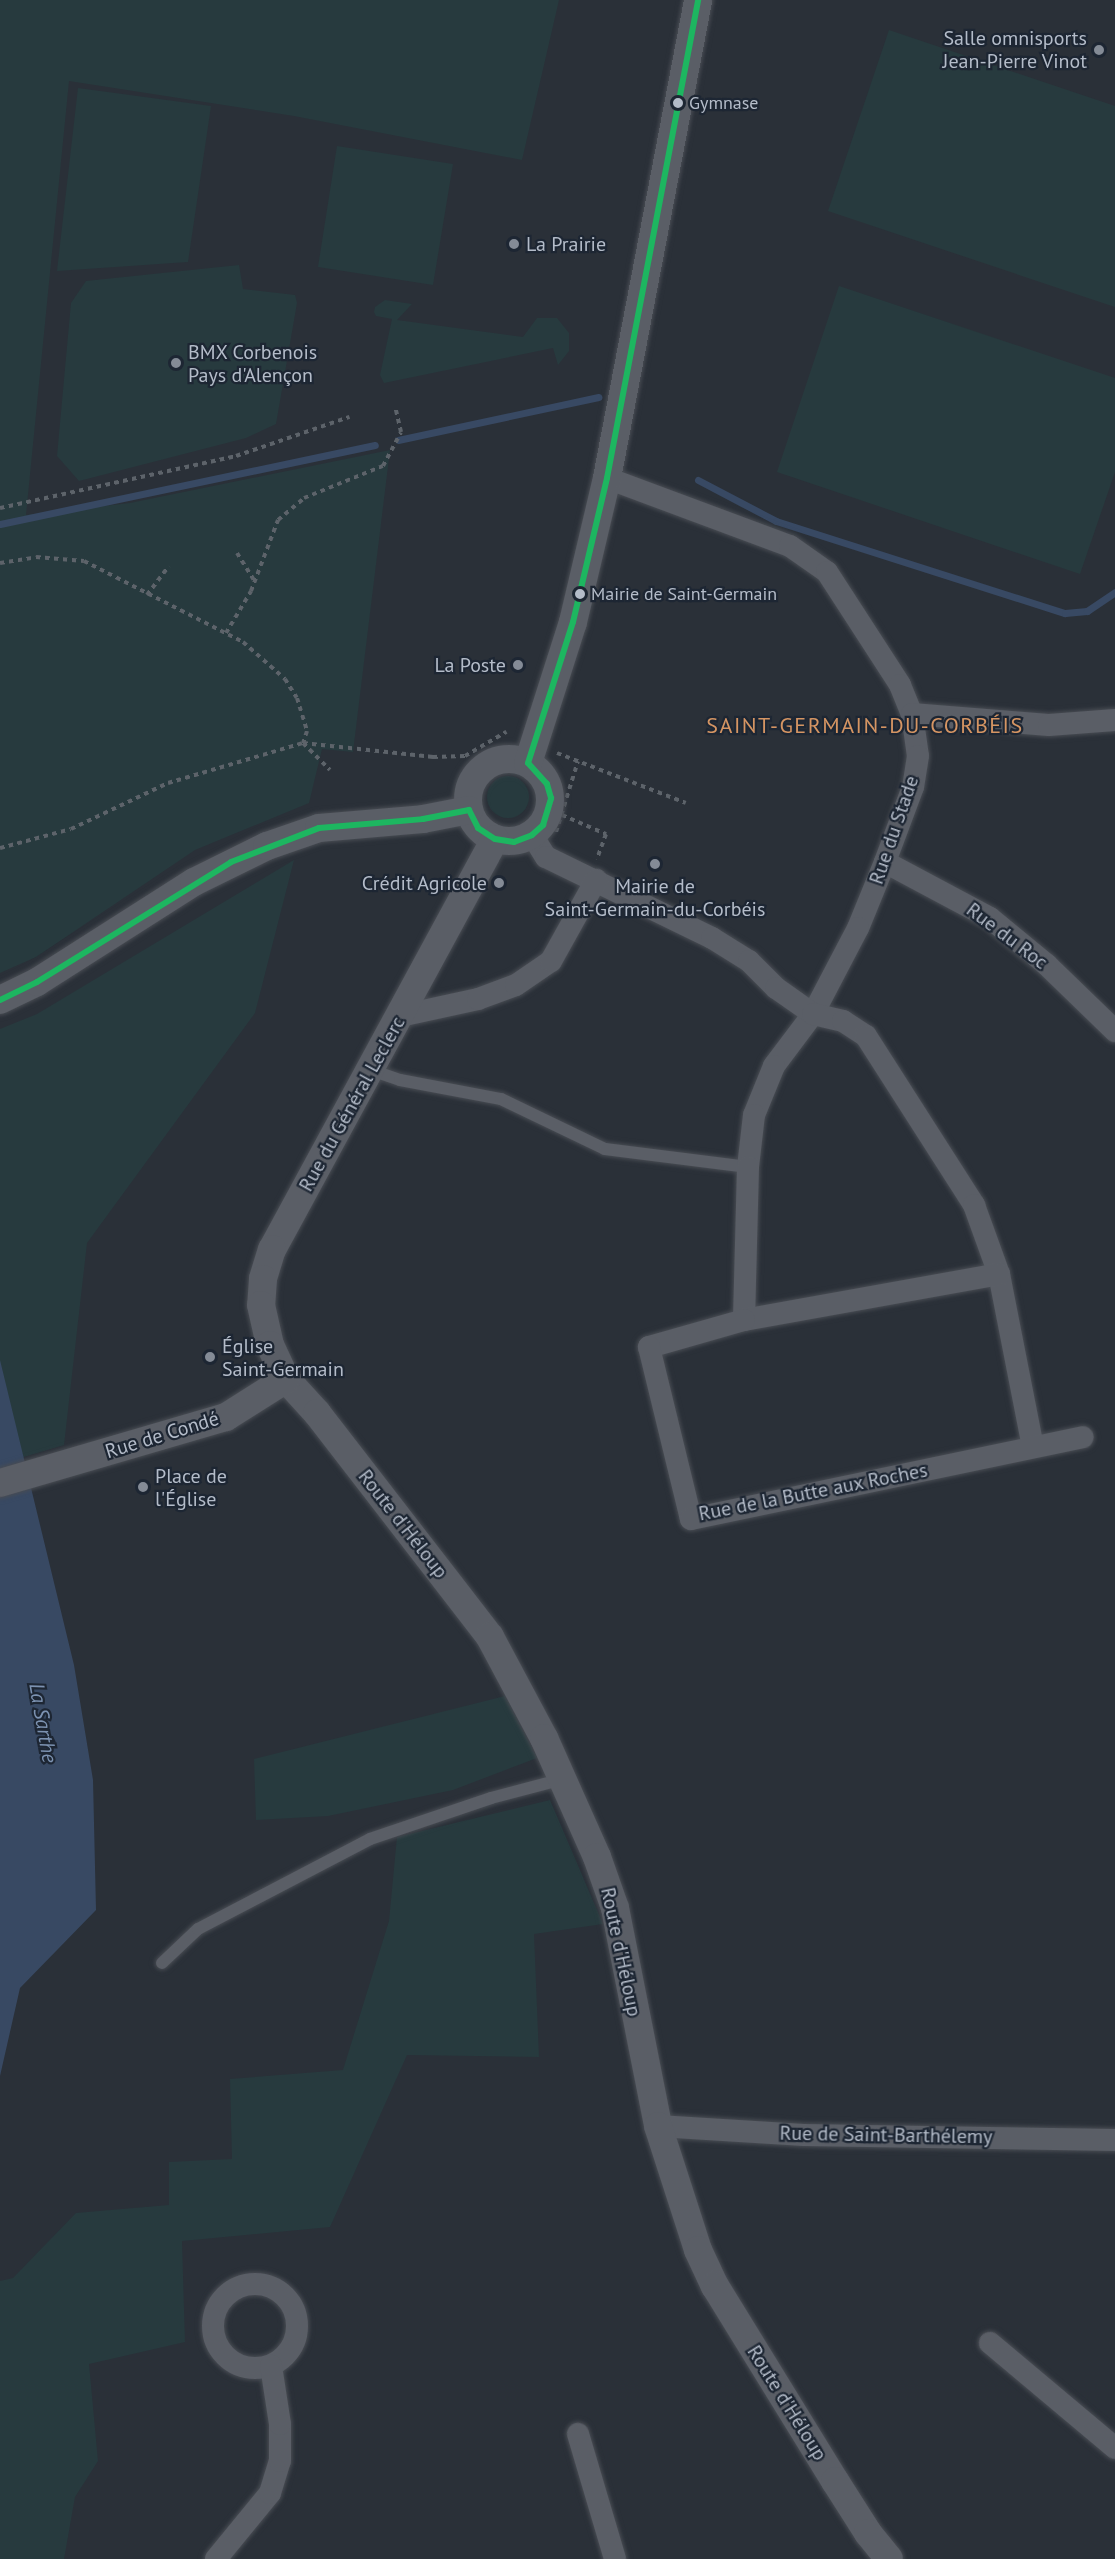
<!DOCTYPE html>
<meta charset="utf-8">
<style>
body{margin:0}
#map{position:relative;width:1115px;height:2559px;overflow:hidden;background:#2a3038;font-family:"PT Sans",sans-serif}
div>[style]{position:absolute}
.green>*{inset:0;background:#273a3e}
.round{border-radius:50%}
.water>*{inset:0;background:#384963}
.stream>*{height:7px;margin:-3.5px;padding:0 3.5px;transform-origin:3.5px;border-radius:3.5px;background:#384963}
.path>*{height:4px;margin-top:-2px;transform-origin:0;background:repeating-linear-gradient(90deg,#5d636a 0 4.5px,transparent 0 9px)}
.roads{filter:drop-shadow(0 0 2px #484c53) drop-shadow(0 0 2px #484c53)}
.service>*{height:12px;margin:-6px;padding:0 6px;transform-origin:6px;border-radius:6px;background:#5a5e66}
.minor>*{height:22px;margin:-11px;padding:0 11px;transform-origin:11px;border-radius:11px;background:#5a5e66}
.minor>.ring{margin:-11px;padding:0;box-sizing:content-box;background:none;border:22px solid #5a5e66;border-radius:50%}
.tertiary>*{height:28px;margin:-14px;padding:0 14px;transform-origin:14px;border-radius:14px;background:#5a5e66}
.tertiary>.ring{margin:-14px;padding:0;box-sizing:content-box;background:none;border:28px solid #5a5e66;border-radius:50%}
.bus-1>*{height:6px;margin:-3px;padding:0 3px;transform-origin:3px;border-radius:3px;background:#1db660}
.dots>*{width:16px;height:16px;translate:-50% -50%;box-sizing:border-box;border:3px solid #1d2633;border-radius:50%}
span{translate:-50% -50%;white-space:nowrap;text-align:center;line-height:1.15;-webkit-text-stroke:4.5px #1d2633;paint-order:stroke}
.bus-label{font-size:18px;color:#b4bcc9}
.left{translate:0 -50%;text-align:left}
.poi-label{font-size:20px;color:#b4bcc9}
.right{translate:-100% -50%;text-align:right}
.street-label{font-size:20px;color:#b4bcc9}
.water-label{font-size:21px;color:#7c92b1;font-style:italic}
.quarter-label{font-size:22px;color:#d59563;letter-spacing:1.5px}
</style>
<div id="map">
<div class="green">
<div style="clip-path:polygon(0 0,559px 0,522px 160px,294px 116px,69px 81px,26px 515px,130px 503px,390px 450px,353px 752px,322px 749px,309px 803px,195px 850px,36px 957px,0 973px)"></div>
<div style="clip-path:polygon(889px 30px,1115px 106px,1115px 307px,828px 211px)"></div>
<div style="clip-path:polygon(78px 88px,211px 106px,188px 262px,57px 271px)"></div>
<div style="clip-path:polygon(337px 146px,453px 164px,433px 285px,318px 267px)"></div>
<div style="clip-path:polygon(239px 265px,243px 289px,295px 295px,297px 303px,276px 424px,246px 438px,79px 481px,57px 456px,71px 303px,86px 281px)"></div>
<div style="clip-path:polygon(839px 286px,1115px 378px,1115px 472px,1080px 574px,777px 472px)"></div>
<div style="clip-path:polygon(385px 300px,412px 304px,397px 320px,523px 337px,537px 318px,557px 318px,569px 333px,569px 351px,558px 365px,553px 348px,384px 383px,380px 375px,392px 319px,376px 316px,374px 312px,375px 307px)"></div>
<div class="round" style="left:487px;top:776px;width:42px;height:42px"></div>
<div style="clip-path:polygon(294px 860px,255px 1013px,87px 1243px,64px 1445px,17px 1459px,0 1403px,0 1029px,37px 1014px)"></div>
<div style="clip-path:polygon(505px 1696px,537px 1758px,453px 1790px,328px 1816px,256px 1820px,254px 1759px)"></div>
<div style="clip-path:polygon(550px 1800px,603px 1924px,534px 1934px,539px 2057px,407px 2055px,330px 2227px,182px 2241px,185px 2342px,89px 2364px,98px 2461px,75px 2497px,64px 2559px,0 2559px,0 2281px,13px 2278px,76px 2213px,169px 2205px,169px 2162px,232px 2159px,230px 2079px,343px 2070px,389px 1921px,397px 1837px)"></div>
</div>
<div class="water">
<div style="clip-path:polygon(0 1360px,74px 1665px,93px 1780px,96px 1910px,20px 1988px,0 2076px)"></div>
</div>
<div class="stream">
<div style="left:398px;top:440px;width:205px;rotate:-12.1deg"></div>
<div style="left:698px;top:480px;width:88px;rotate:27.7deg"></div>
<div style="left:776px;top:521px;width:303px;rotate:17.7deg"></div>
<div style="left:1065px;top:613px;width:22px;rotate:-5deg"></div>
<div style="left:1087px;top:611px;width:34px;rotate:-34deg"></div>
<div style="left:0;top:524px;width:383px;rotate:-11.9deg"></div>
</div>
<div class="path">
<div style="left:0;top:508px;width:242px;rotate:-12.4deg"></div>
<div style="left:236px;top:456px;width:120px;rotate:-19deg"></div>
<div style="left:237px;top:553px;width:32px;rotate:58deg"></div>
<div style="left:0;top:563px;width:36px;rotate:-9deg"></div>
<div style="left:36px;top:557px;width:48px;rotate:4.8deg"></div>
<div style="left:84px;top:561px;width:178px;rotate:27deg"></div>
<div style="left:243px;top:642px;width:56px;rotate:41.4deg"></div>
<div style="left:285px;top:679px;width:22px;rotate:58deg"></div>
<div style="left:297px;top:698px;width:34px;rotate:73deg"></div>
<div style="left:307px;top:731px;width:13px;rotate:108deg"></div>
<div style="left:303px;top:743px;width:38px;rotate:45deg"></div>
<div style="left:147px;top:595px;width:36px;rotate:-53deg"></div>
<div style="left:226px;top:633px;width:49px;rotate:-59.2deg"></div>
<div style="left:251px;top:591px;width:76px;rotate:-69.2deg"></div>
<div style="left:278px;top:520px;width:34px;rotate:-40deg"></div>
<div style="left:304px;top:498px;width:85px;rotate:-22.1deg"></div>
<div style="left:383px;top:466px;width:38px;rotate:-62deg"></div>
<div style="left:401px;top:432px;width:26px;rotate:-103deg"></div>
<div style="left:557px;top:753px;width:138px;rotate:21.2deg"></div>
<div style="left:562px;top:815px;width:48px;rotate:23.4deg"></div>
<div style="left:606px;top:834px;width:27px;rotate:110deg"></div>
<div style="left:556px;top:832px;width:74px;rotate:-72.8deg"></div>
<div style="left:0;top:848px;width:73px;rotate:-15deg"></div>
<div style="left:71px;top:829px;width:107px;rotate:-25.4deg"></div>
<div style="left:168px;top:783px;width:141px;rotate:-16.5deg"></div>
<div style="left:303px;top:743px;width:131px;rotate:6.1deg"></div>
<div style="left:433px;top:757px;width:32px;rotate:-2deg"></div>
<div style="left:465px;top:756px;width:48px;rotate:-30.3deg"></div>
</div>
<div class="roads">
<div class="service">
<div style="left:371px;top:1070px;width:31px;rotate:19deg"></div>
<div style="left:400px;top:1080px;width:103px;rotate:10.7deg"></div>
<div style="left:501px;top:1099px;width:115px;rotate:25.7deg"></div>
<div style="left:605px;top:1149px;width:144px;rotate:7.2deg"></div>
<div style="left:162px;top:1963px;width:50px;rotate:-43.4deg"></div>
<div style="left:198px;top:1929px;width:194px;rotate:-27.6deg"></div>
<div style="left:370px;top:1839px;width:128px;rotate:-18.7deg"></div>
<div style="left:491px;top:1798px;width:74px;rotate:-14.8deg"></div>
</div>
<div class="minor">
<div style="left:607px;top:478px;width:195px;rotate:20.4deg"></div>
<div style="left:790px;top:546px;width:45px;rotate:35.1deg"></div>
<div style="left:827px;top:572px;width:135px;rotate:57.1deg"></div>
<div style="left:900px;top:685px;width:31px;rotate:68deg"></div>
<div style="left:912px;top:714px;width:42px;rotate:81.9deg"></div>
<div style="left:918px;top:756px;width:31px;rotate:99deg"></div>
<div style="left:913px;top:787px;width:80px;rotate:110.5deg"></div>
<div style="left:885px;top:862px;width:71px;rotate:112.2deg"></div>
<div style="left:858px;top:928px;width:97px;rotate:117.6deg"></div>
<div style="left:813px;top:1014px;width:65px;rotate:126.9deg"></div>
<div style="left:774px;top:1066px;width:53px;rotate:112.2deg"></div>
<div style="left:754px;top:1115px;width:52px;rotate:96.6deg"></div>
<div style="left:748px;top:1167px;width:153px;rotate:91.5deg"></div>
<div style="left:912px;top:714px;width:137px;rotate:4.6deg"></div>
<div style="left:1049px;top:725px;width:66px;rotate:-4.3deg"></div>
<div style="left:532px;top:835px;width:26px;rotate:58deg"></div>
<div style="left:546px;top:857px;width:185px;rotate:26deg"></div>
<div style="left:712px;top:938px;width:44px;rotate:31.9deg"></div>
<div style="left:749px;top:961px;width:38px;rotate:45deg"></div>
<div style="left:776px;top:988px;width:45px;rotate:35.1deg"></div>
<div style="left:813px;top:1014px;width:31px;rotate:13deg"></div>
<div style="left:843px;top:1021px;width:27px;rotate:33deg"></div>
<div style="left:866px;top:1036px;width:201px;rotate:57.4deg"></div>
<div style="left:974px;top:1205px;width:73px;rotate:70.1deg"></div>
<div style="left:999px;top:1274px;width:176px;rotate:78.9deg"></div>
<div style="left:885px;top:862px;width:119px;rotate:28.1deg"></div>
<div style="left:990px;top:918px;width:74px;rotate:39.5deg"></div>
<div style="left:1047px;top:965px;width:95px;rotate:44.1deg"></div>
<div style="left:400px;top:1016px;width:80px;rotate:-12.3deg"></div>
<div style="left:478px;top:999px;width:40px;rotate:-20.2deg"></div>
<div style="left:516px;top:985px;width:42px;rotate:-34.4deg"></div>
<div style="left:551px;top:961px;width:93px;rotate:-60.9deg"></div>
<div style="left:999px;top:1274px;width:259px;rotate:169.8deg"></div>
<div style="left:744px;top:1320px;width:99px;rotate:164.1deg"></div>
<div style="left:649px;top:1347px;width:177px;rotate:76.3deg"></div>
<div style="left:691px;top:1519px;width:400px;rotate:-11.8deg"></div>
<div style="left:658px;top:2126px;width:146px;rotate:3.5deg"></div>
<div style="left:804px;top:2135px;width:311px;rotate:0.9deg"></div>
<div class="ring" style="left:213px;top:2284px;width:62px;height:62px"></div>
<div style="left:990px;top:2343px;width:163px;rotate:40deg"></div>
<div style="left:578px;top:2434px;width:130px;rotate:73.5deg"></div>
<div style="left:216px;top:2559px;width:85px;rotate:-50.7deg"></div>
<div style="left:270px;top:2493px;width:34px;rotate:-73deg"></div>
<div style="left:280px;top:2461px;width:37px;rotate:-90deg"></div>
<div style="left:280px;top:2424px;width:59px;rotate:-98.8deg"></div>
</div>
<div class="tertiary">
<div class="ring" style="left:468px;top:759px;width:54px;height:54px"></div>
<div style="left:528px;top:763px;width:148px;rotate:-72.3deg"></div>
<div style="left:573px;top:622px;width:148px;rotate:-76.7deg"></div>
<div style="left:607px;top:478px;width:487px;rotate:-79.2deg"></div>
<div style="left:495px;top:839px;width:467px;rotate:118.5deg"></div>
<div style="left:272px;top:1249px;width:31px;rotate:107deg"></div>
<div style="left:263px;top:1279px;width:26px;rotate:94deg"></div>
<div style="left:261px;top:1305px;width:41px;rotate:77.3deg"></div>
<div style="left:270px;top:1345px;width:38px;rotate:65deg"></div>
<div style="left:286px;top:1379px;width:46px;rotate:47.6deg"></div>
<div style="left:317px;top:1413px;width:283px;rotate:52.3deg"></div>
<div style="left:490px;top:1637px;width:115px;rotate:61.9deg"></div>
<div style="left:544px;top:1738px;width:130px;rotate:66deg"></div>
<div style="left:597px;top:1857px;width:54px;rotate:70.6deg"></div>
<div style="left:615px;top:1908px;width:222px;rotate:78.8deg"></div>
<div style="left:658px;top:2126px;width:130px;rotate:72.1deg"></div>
<div style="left:698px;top:2250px;width:40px;rotate:65deg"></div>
<div style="left:715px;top:2286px;width:229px;rotate:58.4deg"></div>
<div style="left:835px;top:2481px;width:62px;rotate:57.6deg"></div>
<div style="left:868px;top:2533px;width:33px;rotate:51deg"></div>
<div style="left:0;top:1000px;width:41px;rotate:-25.9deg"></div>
<div style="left:37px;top:982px;width:186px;rotate:-32.5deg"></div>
<div style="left:194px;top:882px;width:81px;rotate:-26.3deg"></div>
<div style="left:267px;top:846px;width:55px;rotate:-19.1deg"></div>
<div style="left:319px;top:828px;width:104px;rotate:-4.9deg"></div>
<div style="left:423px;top:819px;width:47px;rotate:-11.1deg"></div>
<div style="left:0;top:1483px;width:235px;rotate:-16.3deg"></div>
<div style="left:226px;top:1417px;width:71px;rotate:-32.3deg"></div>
</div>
</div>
<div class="bus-1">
<div style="left:0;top:1000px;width:41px;rotate:-25.9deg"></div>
<div style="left:37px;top:982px;width:228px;rotate:-31.7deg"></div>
<div style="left:231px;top:862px;width:94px;rotate:-21.1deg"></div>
<div style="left:319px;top:828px;width:104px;rotate:-4.9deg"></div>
<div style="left:423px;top:819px;width:47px;rotate:-11.1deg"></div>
<div style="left:469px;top:810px;width:20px;rotate:63deg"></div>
<div style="left:478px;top:828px;width:20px;rotate:33deg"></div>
<div style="left:495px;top:839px;width:19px;rotate:9deg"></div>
<div style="left:514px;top:842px;width:19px;rotate:-21deg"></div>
<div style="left:532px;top:835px;width:15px;rotate:-42deg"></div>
<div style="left:543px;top:825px;width:28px;rotate:-73deg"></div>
<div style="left:551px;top:798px;width:15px;rotate:-106deg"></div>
<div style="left:547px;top:784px;width:28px;rotate:-132deg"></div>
<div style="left:528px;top:763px;width:148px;rotate:-72.3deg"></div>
<div style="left:573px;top:622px;width:148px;rotate:-76.7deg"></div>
<div style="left:607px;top:478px;width:487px;rotate:-79.2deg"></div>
</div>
<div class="dots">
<div style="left:1099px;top:50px;background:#848b96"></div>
<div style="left:678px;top:103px;background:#b4bcc9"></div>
<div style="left:514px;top:244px;background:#848b96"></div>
<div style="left:176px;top:363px;background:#848b96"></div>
<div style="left:580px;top:594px;background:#b4bcc9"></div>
<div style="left:518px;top:665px;background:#848b96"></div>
<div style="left:655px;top:864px;background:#848b96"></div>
<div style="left:499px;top:883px;background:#848b96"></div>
<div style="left:210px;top:1357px;background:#848b96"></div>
<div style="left:143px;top:1487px;background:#848b96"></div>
</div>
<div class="bus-label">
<span class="left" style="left:689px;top:103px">Gymnase</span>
<span class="left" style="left:591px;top:594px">Mairie de Saint-Germain</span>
</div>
<div class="poi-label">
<span class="right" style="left:1087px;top:50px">Salle omnisports<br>Jean-Pierre Vinot</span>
<span class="left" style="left:526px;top:244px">La Prairie</span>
<span class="left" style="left:188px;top:364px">BMX Corbenois<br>Pays d'Alençon</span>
<span class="right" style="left:506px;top:665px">La Poste</span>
<span class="right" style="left:487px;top:883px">Crédit Agricole</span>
<span style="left:655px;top:898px">Mairie de<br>Saint-Germain-du-Corbéis</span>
<span class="left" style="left:222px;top:1358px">Église<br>Saint-Germain</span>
<span class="left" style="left:155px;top:1488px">Place de<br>l'Église</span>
</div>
<div class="street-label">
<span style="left:894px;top:830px;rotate:-71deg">Rue du Stade</span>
<span style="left:1007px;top:936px;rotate:37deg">Rue du Roc</span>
<span style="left:352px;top:1104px;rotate:-61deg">Rue du Général Leclerc</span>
<span style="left:162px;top:1435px;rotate:-17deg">Rue de Condé</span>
<span style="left:813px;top:1492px;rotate:-11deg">Rue de la Butte aux Roches</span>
<span style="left:403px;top:1524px;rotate:52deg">Route d'Héloup</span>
<span style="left:621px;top:1952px;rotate:78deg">Route d'Héloup</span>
<span style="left:886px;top:2135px;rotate:1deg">Rue de Saint-Barthélemy</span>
<span style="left:787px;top:2403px;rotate:58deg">Route d'Héloup</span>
</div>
<div class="water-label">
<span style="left:43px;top:1723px;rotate:80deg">La Sarthe</span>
</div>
<div class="quarter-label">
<span style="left:865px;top:726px">SAINT-GERMAIN-DU-CORBÉIS</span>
</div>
</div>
